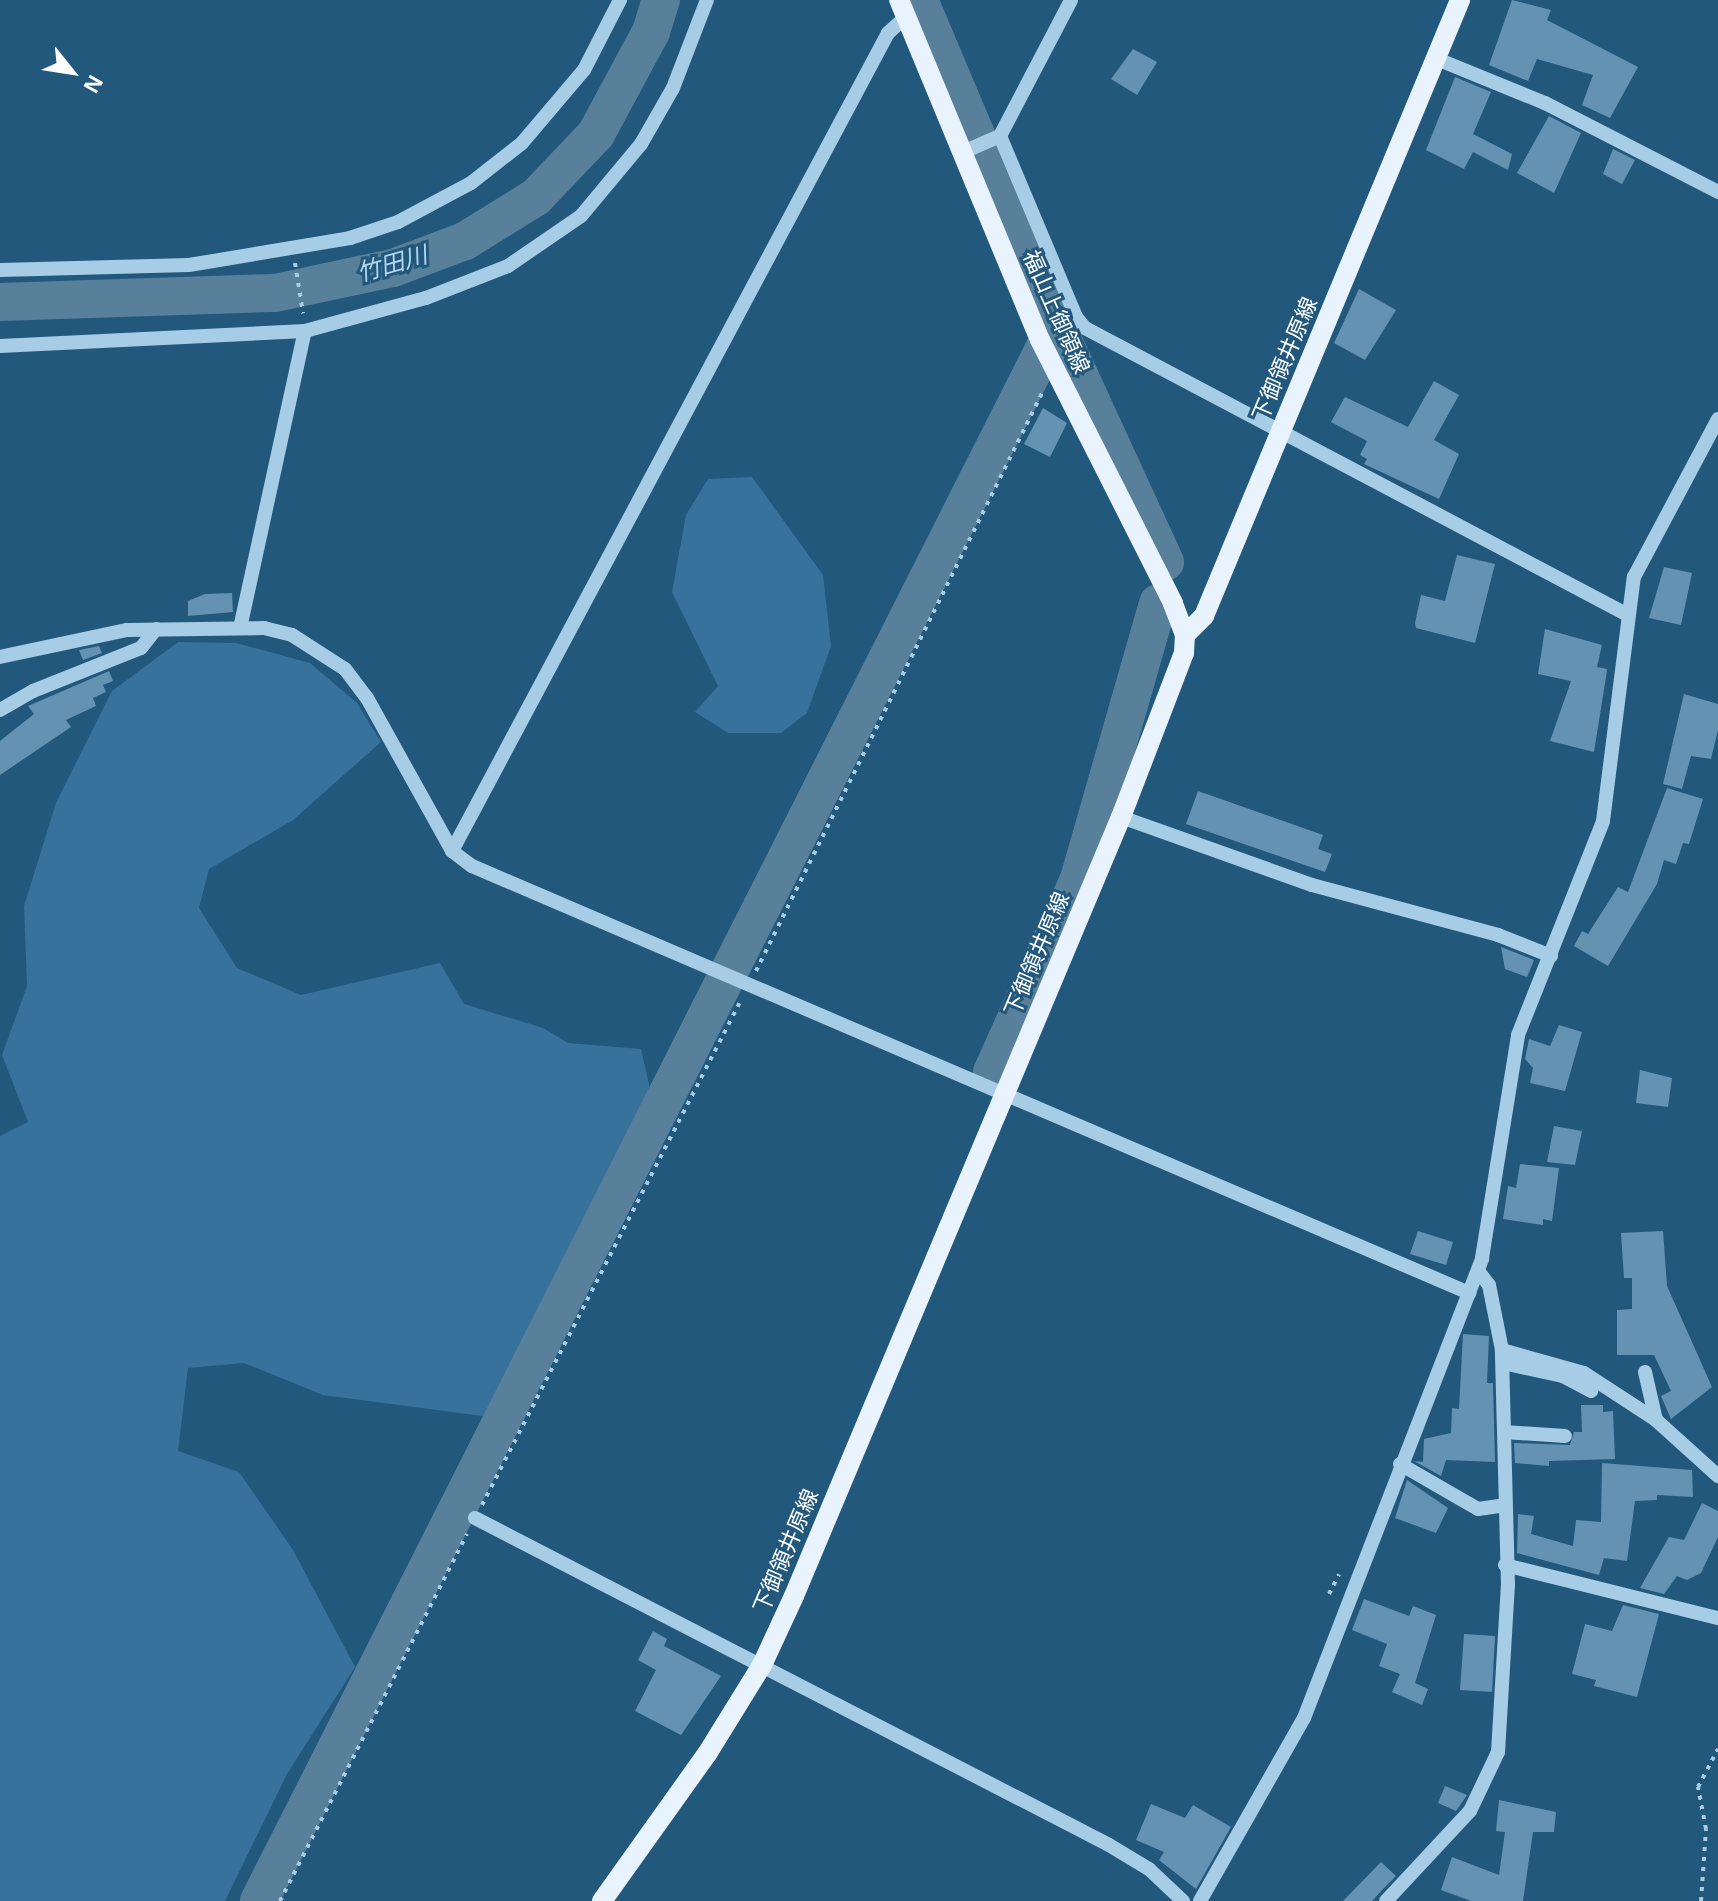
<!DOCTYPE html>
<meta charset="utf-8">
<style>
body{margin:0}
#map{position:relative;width:1718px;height:1901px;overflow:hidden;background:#23587d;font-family:Arial,"Noto Sans JP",sans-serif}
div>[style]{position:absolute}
.green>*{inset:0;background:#36729b}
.river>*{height:38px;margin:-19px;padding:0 19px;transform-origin:19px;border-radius:19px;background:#59809a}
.building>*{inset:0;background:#6492b2}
.path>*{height:4px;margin-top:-2px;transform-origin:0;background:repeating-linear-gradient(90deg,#a7cde6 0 4px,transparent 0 10px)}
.minor>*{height:14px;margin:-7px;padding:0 7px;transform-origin:7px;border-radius:7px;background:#a7cde6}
.major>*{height:20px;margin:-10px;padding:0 10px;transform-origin:10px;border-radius:10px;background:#e8f3fd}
span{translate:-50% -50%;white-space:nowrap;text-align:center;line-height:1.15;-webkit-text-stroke:6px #23587d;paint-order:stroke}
.street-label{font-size:22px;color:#fff}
.water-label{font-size:24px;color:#b2d6ee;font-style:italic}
.north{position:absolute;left:32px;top:32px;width:80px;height:80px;-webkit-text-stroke:6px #23587d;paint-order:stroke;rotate:120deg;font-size:22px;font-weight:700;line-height:32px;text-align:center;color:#fff}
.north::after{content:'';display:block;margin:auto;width:28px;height:36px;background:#fff;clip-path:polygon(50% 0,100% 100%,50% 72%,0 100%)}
</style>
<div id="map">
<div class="green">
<div style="clip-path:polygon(752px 477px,823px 575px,831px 646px,807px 713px,781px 733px,728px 733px,695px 712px,718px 686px,672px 592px,686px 515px,708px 479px)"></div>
<div style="clip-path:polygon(178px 642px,236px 643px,310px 663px,357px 703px,381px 742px,293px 820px,209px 869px,199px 908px,237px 968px,301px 995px,440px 963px,464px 1004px,543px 1028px,568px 1043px,641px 1049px,652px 1098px,490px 1417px,323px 1395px,244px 1363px,188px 1368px,178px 1451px,239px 1472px,293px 1550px,355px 1667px,287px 1774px,225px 1901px,0 1901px,0 1136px,28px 1122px,2px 1055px,27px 986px,24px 906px,56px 803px,112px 691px)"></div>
</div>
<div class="river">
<div style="left:919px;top:0;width:353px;rotate:67.1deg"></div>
<div style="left:1056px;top:325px;width:261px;rotate:65.3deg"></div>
<div style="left:0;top:302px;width:275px;rotate:-1.9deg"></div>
<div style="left:275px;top:293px;width:121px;rotate:-12deg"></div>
<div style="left:393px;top:268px;width:77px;rotate:-20.6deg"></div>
<div style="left:465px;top:241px;width:84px;rotate:-31.8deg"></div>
<div style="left:536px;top:197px;width:87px;rotate:-46.4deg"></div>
<div style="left:596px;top:134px;width:116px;rotate:-61.7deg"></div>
<div style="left:651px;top:32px;width:34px;rotate:-73deg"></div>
<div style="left:992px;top:1072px;width:212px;rotate:-65.7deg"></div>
<div style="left:1079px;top:879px;width:287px;rotate:-74deg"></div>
<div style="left:259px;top:1901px;width:1766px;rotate:-63.17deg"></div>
</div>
<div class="building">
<div style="clip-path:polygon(1512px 0,1551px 10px,1547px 20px,1638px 67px,1610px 118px,1582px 105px,1593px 75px,1537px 59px,1528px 81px,1489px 65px)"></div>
<div style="clip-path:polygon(1133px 49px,1157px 62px,1137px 95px,1111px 79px)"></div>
<div style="clip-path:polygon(1455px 77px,1491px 92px,1473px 134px,1512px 154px,1508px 170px,1473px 152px,1464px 169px,1426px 150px)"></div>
<div style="clip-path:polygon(1549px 116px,1581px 133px,1554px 193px,1517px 173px)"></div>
<div style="clip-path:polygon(1613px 149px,1635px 160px,1622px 184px,1603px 174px)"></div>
<div style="clip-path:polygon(1359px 289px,1396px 310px,1365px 360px,1334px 343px)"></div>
<div style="clip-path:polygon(1434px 381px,1459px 395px,1434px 440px,1459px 454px,1439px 499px,1364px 464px,1367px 459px,1360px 455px,1367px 441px,1331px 422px,1345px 397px,1408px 427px)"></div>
<div style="clip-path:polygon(1043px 408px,1067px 423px,1050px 457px,1024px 444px)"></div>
<div style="clip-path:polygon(1457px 555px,1495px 564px,1475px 643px,1416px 628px,1415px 623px,1421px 595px,1445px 601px)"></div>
<div style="clip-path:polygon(1664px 567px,1692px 573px,1681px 625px,1649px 618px)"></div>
<div style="clip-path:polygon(232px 593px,233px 612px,188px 616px,188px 601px,205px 594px)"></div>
<div style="clip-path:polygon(1545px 629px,1602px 645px,1597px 667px,1607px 669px,1606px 677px,1594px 752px,1550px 741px,1571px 681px,1538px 674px)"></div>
<div style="clip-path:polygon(99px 646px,102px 653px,83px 660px,79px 650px)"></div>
<div style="clip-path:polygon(109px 671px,113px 681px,103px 685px,106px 692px,93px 698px,96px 706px,66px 720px,71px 727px,0 775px,0 741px,34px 714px,28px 706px)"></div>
<div style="clip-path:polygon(1684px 694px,1718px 704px,1718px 730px,1711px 759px,1691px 756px,1682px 789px,1663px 784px)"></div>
<div style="clip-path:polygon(1667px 788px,1703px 799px,1689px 844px,1683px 843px,1676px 864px,1664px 860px,1657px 884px,1608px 966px,1574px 946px,1582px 931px,1588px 934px,1618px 887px,1628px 892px)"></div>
<div style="clip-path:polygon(1198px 791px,1323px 835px,1318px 849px,1332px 854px,1325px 872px,1186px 824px)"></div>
<div style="clip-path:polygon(1501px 947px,1534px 960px,1527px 977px,1505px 969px)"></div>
<div style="clip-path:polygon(1559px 1025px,1582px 1032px,1565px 1091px,1530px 1083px,1533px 1068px,1525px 1059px,1529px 1039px,1550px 1046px)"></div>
<div style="clip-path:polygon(1640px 1070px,1672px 1078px,1668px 1107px,1636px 1103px)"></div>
<div style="clip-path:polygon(1554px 1126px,1582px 1131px,1575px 1165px,1547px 1162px)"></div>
<div style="clip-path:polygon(1520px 1164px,1559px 1168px,1552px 1221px,1543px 1219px,1543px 1225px,1503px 1219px,1508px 1186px,1516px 1188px)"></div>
<div style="clip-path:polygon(1418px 1231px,1453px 1242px,1446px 1265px,1410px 1254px)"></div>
<div style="clip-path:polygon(1663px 1231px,1667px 1286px,1712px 1387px,1671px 1419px,1661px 1396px,1671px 1391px,1654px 1355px,1617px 1355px,1617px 1310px,1632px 1309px,1632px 1278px,1624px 1278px,1621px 1233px)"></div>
<div style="clip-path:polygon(1463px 1334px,1489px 1336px,1487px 1383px,1493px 1383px,1495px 1462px,1446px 1460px,1441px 1476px,1414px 1461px,1423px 1462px,1424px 1439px,1451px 1433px,1452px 1408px,1459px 1409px)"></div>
<div style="clip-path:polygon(1581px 1405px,1603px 1405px,1603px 1412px,1613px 1411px,1615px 1459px,1549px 1461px,1549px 1466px,1515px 1463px,1514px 1443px,1570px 1445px,1574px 1432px,1582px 1432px)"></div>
<div style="clip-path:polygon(1602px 1463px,1692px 1470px,1693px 1497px,1657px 1495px,1657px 1500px,1635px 1501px,1627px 1561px,1604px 1558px,1599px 1575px,1517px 1553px,1518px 1514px,1534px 1516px,1531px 1534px,1573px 1546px,1576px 1520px,1601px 1522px)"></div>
<div style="clip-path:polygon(1407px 1480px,1448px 1508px,1436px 1533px,1395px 1518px)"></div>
<div style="clip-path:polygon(1702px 1503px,1718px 1511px,1718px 1537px,1701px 1573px,1687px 1580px,1677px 1576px,1664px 1594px,1640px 1588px,1669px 1537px,1684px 1540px)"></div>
<div style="clip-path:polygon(1364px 1599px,1409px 1616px,1413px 1606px,1436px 1615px,1415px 1683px,1428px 1689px,1422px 1705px,1392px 1692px,1400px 1674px,1379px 1666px,1387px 1644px,1352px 1630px)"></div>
<div style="clip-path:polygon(1623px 1605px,1659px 1614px,1637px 1697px,1594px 1686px,1596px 1680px,1572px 1674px,1585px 1624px,1612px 1631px)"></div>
<div style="clip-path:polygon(653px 1631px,667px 1639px,664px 1646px,721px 1676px,681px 1735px,635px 1711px,656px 1670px,638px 1660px)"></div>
<div style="clip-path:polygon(1464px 1634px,1495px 1636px,1492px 1692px,1460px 1690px)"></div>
<div style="clip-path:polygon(1445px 1786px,1467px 1795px,1456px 1811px,1438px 1803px)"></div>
<div style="clip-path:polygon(1499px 1800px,1556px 1812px,1554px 1832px,1533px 1832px,1523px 1901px,1471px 1901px,1441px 1890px,1452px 1857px,1499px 1875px,1505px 1832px,1496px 1831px)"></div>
<div style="clip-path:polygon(1151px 1804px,1185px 1818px,1193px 1805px,1231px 1827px,1196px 1889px,1159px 1860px,1164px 1852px,1136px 1840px)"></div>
<div style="clip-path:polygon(1381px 1862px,1396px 1876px,1384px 1888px,1372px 1901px,1343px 1901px)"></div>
</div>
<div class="path">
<div style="left:295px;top:263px;width:51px;rotate:80.9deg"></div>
<div style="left:756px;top:971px;width:647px;rotate:-63.67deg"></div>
<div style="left:482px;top:1505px;width:568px;rotate:-62.85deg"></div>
<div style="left:1329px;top:1594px;width:22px;rotate:-63deg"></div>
<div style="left:280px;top:1901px;width:412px;rotate:-63deg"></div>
<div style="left:1701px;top:1901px;width:72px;rotate:-86deg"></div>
<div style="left:1706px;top:1829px;width:43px;rotate:-100.8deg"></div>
<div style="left:1698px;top:1787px;width:43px;rotate:-62.2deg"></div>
</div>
<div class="minor">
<div style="left:1437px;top:59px;width:117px;rotate:22.2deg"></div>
<div style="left:1545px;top:103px;width:195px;rotate:27.2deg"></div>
<div style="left:1000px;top:136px;width:196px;rotate:67.2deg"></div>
<div style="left:1076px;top:317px;width:14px;rotate:51deg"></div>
<div style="left:1085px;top:328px;width:612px;rotate:27.86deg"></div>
<div style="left:961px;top:153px;width:43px;rotate:-23.6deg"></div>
<div style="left:1000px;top:136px;width:153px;rotate:-62.4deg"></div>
<div style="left:0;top:270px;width:189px;rotate:-1.5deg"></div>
<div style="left:189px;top:265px;width:163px;rotate:-9.5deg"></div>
<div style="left:350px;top:238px;width:51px;rotate:-18.4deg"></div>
<div style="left:398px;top:222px;width:83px;rotate:-28.1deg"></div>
<div style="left:471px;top:183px;width:65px;rotate:-38.1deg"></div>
<div style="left:522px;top:143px;width:96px;rotate:-49.7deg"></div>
<div style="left:584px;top:70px;width:79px;rotate:-62.8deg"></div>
<div style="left:0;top:346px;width:305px;rotate:-2.8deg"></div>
<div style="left:305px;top:331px;width:125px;rotate:-15.3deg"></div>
<div style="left:426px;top:298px;width:88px;rotate:-21.3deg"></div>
<div style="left:508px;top:266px;width:88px;rotate:-34.4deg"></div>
<div style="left:581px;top:216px;width:94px;rotate:-50.2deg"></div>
<div style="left:641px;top:144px;width:64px;rotate:-60.3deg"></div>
<div style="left:673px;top:88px;width:94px;rotate:-68.9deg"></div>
<div style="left:240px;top:628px;width:304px;rotate:-77.7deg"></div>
<div style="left:0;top:657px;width:130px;rotate:-12deg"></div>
<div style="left:127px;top:630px;width:137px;rotate:-0.8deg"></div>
<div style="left:264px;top:628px;width:29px;rotate:14deg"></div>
<div style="left:292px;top:635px;width:63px;rotate:32.7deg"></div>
<div style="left:345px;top:669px;width:36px;rotate:53deg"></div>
<div style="left:367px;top:698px;width:175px;rotate:60.9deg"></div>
<div style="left:452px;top:851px;width:25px;rotate:37deg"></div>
<div style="left:472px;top:866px;width:1085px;rotate:23.18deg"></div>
<div style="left:0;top:710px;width:38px;rotate:-30deg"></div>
<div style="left:33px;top:691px;width:116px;rotate:-21.7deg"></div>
<div style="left:141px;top:648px;width:24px;rotate:-52deg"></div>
<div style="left:1121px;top:817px;width:203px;rotate:19.6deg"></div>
<div style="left:1312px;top:885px;width:193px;rotate:15deg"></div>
<div style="left:1498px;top:935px;width:57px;rotate:21.6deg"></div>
<div style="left:452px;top:851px;width:927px;rotate:-61.94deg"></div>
<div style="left:888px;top:33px;width:25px;rotate:-42deg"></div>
<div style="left:1502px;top:1350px;width:85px;rotate:15.7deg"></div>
<div style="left:1584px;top:1373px;width:86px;rotate:33.1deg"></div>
<div style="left:1656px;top:1420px;width:84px;rotate:42.1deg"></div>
<div style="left:1503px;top:1363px;width:61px;rotate:12.2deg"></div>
<div style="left:1563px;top:1376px;width:32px;rotate:28deg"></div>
<div style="left:1645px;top:1372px;width:49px;rotate:77.1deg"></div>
<div style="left:1504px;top:1432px;width:61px;rotate:3.8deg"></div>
<div style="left:1400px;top:1464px;width:90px;rotate:30deg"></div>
<div style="left:1478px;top:1509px;width:27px;rotate:-8deg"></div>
<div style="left:475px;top:1518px;width:713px;rotate:27.28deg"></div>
<div style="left:1109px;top:1845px;width:47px;rotate:31deg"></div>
<div style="left:1149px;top:1869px;width:47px;rotate:43.3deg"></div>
<div style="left:1505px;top:1565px;width:219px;rotate:14deg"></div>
<div style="left:1200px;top:1901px;width:210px;rotate:-60.4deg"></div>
<div style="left:1304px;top:1718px;width:493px;rotate:-68.8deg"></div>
<div style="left:1482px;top:1258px;width:226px;rotate:-80.8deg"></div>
<div style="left:1518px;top:1035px;width:230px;rotate:-68.3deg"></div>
<div style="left:1603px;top:821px;width:246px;rotate:-82.8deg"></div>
<div style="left:1634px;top:577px;width:179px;rotate:-62deg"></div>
<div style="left:1386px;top:1901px;width:123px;rotate:-47deg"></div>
<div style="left:1470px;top:1811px;width:65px;rotate:-64.6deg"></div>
<div style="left:1498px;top:1752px;width:167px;rotate:-86.6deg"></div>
<div style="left:1508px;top:1585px;width:235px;rotate:-91.5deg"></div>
<div style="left:1502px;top:1350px;width:66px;rotate:-101.3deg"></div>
<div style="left:1489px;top:1285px;width:18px;rotate:-128deg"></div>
</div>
<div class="major">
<div style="left:1185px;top:635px;width:27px;rotate:-45deg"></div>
<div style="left:1204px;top:616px;width:667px;rotate:-67.43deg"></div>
<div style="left:602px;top:1901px;width:181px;rotate:-54.5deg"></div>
<div style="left:707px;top:1754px;width:105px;rotate:-58.3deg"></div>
<div style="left:762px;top:1665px;width:76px;rotate:-65.1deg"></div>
<div style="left:794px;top:1596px;width:845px;rotate:-67.23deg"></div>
<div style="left:1121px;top:817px;width:176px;rotate:-69deg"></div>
<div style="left:1184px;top:653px;width:18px;rotate:-87deg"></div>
<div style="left:1185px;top:635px;width:34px;rotate:-111deg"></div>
<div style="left:1173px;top:603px;width:295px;rotate:-116.8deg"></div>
<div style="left:1040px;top:340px;width:368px;rotate:-112.5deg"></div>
</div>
<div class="street-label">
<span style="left:1056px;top:312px;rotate:66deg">福山上御領線</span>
<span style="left:1285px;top:359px;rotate:-67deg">下御領井原線</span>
<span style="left:1037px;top:954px;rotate:-67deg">下御領井原線</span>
<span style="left:786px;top:1551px;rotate:-67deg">下御領井原線</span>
</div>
<div class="water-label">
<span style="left:392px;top:264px;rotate:-16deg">竹田川</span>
</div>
<div class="north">N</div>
</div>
